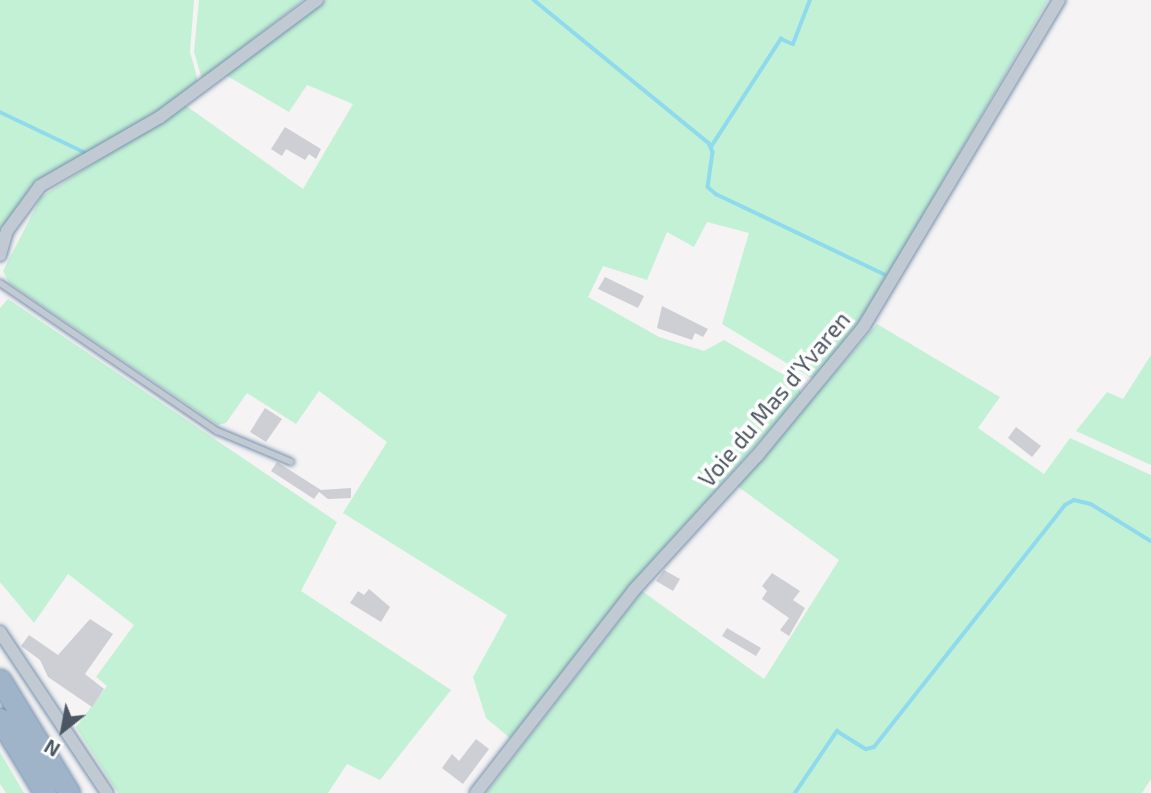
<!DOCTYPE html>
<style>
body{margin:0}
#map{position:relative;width:1151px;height:793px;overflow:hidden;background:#f5f3f3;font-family:"Exo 2",sans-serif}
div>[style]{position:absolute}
.green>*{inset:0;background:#c3f1d5}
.stream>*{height:3.5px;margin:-1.75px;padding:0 1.75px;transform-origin:1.75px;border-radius:1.75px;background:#90daee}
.building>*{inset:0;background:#cdcfd5}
.roads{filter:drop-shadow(0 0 2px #7690ad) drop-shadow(0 0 2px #7690ad)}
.service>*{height:6px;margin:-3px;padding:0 3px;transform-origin:3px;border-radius:3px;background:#c1cad2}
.minor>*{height:12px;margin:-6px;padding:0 6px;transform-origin:6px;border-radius:6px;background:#c1cad2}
.trunk>*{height:21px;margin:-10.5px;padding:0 10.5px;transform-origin:10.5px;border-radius:10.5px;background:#9fb4c9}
span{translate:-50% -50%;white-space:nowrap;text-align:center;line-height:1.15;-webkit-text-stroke:7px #fff;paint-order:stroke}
.street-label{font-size:23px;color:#4a5661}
.north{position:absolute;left:28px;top:695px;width:70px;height:70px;-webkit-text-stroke:5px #fff;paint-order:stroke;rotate:211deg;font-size:19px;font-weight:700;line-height:28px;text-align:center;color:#4a5661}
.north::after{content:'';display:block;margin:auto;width:24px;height:32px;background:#4a5661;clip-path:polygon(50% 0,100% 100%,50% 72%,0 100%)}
</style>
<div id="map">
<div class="green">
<div style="clip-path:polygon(0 0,194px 0,190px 52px,198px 81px,174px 102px,33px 184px,0 231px)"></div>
<div style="clip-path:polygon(199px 0,303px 0,202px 79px,194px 52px)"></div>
<div style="clip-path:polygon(326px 0,1048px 0,863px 319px,813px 379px,722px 324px,749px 233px,707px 222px,694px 247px,667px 232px,647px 280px,603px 266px,588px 297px,659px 337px,704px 351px,724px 340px,796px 382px,802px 395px,654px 559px,510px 738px,486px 718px,473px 677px,507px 615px,343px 513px,387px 442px,319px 391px,296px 424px,247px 393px,226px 423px,218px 425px,9px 283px,3px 271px,41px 197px,185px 105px,303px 189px,353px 104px,307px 85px,289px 112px,224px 74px)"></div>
<div style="clip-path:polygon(8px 299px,337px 522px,301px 591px,451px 690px,380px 780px,347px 764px,328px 793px,118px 793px,76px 727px,107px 686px,96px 677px,134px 625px,68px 574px,34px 623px,0 582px,0 308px)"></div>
<div style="clip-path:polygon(877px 324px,1000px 397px,978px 428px,1044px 474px,1070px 438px,1151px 475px,1151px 779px,1142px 793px,486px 793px,642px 591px,764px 679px,839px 560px,737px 486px)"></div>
<div style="clip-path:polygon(1151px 355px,1151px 465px,1076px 431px,1107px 392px,1123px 399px)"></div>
<div style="clip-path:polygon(0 752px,24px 793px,6px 793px,0 784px)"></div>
</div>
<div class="stream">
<div style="left:534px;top:0;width:226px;rotate:39.3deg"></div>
<div style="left:709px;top:143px;width:10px;rotate:66deg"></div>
<div style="left:713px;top:152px;width:35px;rotate:98deg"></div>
<div style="left:708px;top:187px;width:11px;rotate:41deg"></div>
<div style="left:716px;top:194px;width:186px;rotate:25.5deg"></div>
<div style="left:0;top:112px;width:93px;rotate:25.5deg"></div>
<div style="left:711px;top:147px;width:129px;rotate:-57.1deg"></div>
<div style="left:781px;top:39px;width:13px;rotate:23deg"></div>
<div style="left:793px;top:44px;width:47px;rotate:-68.9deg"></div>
<div style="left:795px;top:793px;width:75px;rotate:-55.9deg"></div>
<div style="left:837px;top:731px;width:34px;rotate:32deg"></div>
<div style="left:866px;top:749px;width:8px;rotate:-14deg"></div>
<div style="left:874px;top:747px;width:308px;rotate:-51.7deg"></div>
<div style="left:1065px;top:505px;width:10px;rotate:-29deg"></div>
<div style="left:1074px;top:500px;width:17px;rotate:13deg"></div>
<div style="left:1091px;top:504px;width:70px;rotate:31.7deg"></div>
</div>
<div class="building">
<div style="clip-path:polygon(285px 127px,321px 149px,316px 159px,309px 154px,305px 160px,286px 149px,282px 156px,271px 149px)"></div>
<div style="clip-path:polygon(605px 277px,644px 296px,638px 308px,598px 289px)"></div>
<div style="clip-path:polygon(662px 306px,708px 329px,703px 337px,695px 333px,692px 340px,657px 328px)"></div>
<div style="clip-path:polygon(265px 408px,282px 419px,266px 442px,250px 432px)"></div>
<div style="clip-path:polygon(1016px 427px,1041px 446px,1032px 457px,1008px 438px)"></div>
<div style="clip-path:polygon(277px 462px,321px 490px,351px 488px,351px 498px,328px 499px,319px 492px,314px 499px,271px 471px)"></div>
<div style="clip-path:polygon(664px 570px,680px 579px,673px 591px,656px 581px)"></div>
<div style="clip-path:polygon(772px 573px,800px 591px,793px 600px,805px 608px,789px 636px,780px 630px,789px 618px,762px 599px,767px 591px,762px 586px)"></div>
<div style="clip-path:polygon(369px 589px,390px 607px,381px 622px,350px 603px,358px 591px,364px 595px)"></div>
<div style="clip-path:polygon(90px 619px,113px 634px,85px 674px,104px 689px,92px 707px,48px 677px,40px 660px,21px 646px,29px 635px,58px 655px)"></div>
<div style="clip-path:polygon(727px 628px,761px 648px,756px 656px,722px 636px)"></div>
<div style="clip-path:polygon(476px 739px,489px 749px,463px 784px,442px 768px,452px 754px,459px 761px)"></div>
</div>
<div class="roads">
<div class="service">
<div style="left:0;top:283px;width:263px;rotate:34.3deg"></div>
<div style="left:217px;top:431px;width:80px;rotate:22.7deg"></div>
</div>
<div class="minor">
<div style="left:0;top:255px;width:25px;rotate:-74deg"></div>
<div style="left:7px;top:231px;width:56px;rotate:-53.7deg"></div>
<div style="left:40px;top:186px;width:138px;rotate:-29.9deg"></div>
<div style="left:160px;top:117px;width:196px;rotate:-36.7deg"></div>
<div style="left:0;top:632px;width:193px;rotate:56.4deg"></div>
<div style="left:476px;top:793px;width:257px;rotate:-52.1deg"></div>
<div style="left:634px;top:590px;width:182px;rotate:-47.5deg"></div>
<div style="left:757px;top:456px;width:168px;rotate:-50.5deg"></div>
<div style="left:864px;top:326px;width:380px;rotate:-59.1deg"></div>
</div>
<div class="trunk">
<div style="left:0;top:680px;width:132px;rotate:58.6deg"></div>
<div style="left:0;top:719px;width:87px;rotate:58.7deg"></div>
</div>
</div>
<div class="street-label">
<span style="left:774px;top:399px;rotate:-50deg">Voie du Mas d'Yvaren</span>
</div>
<div class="north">N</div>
</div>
